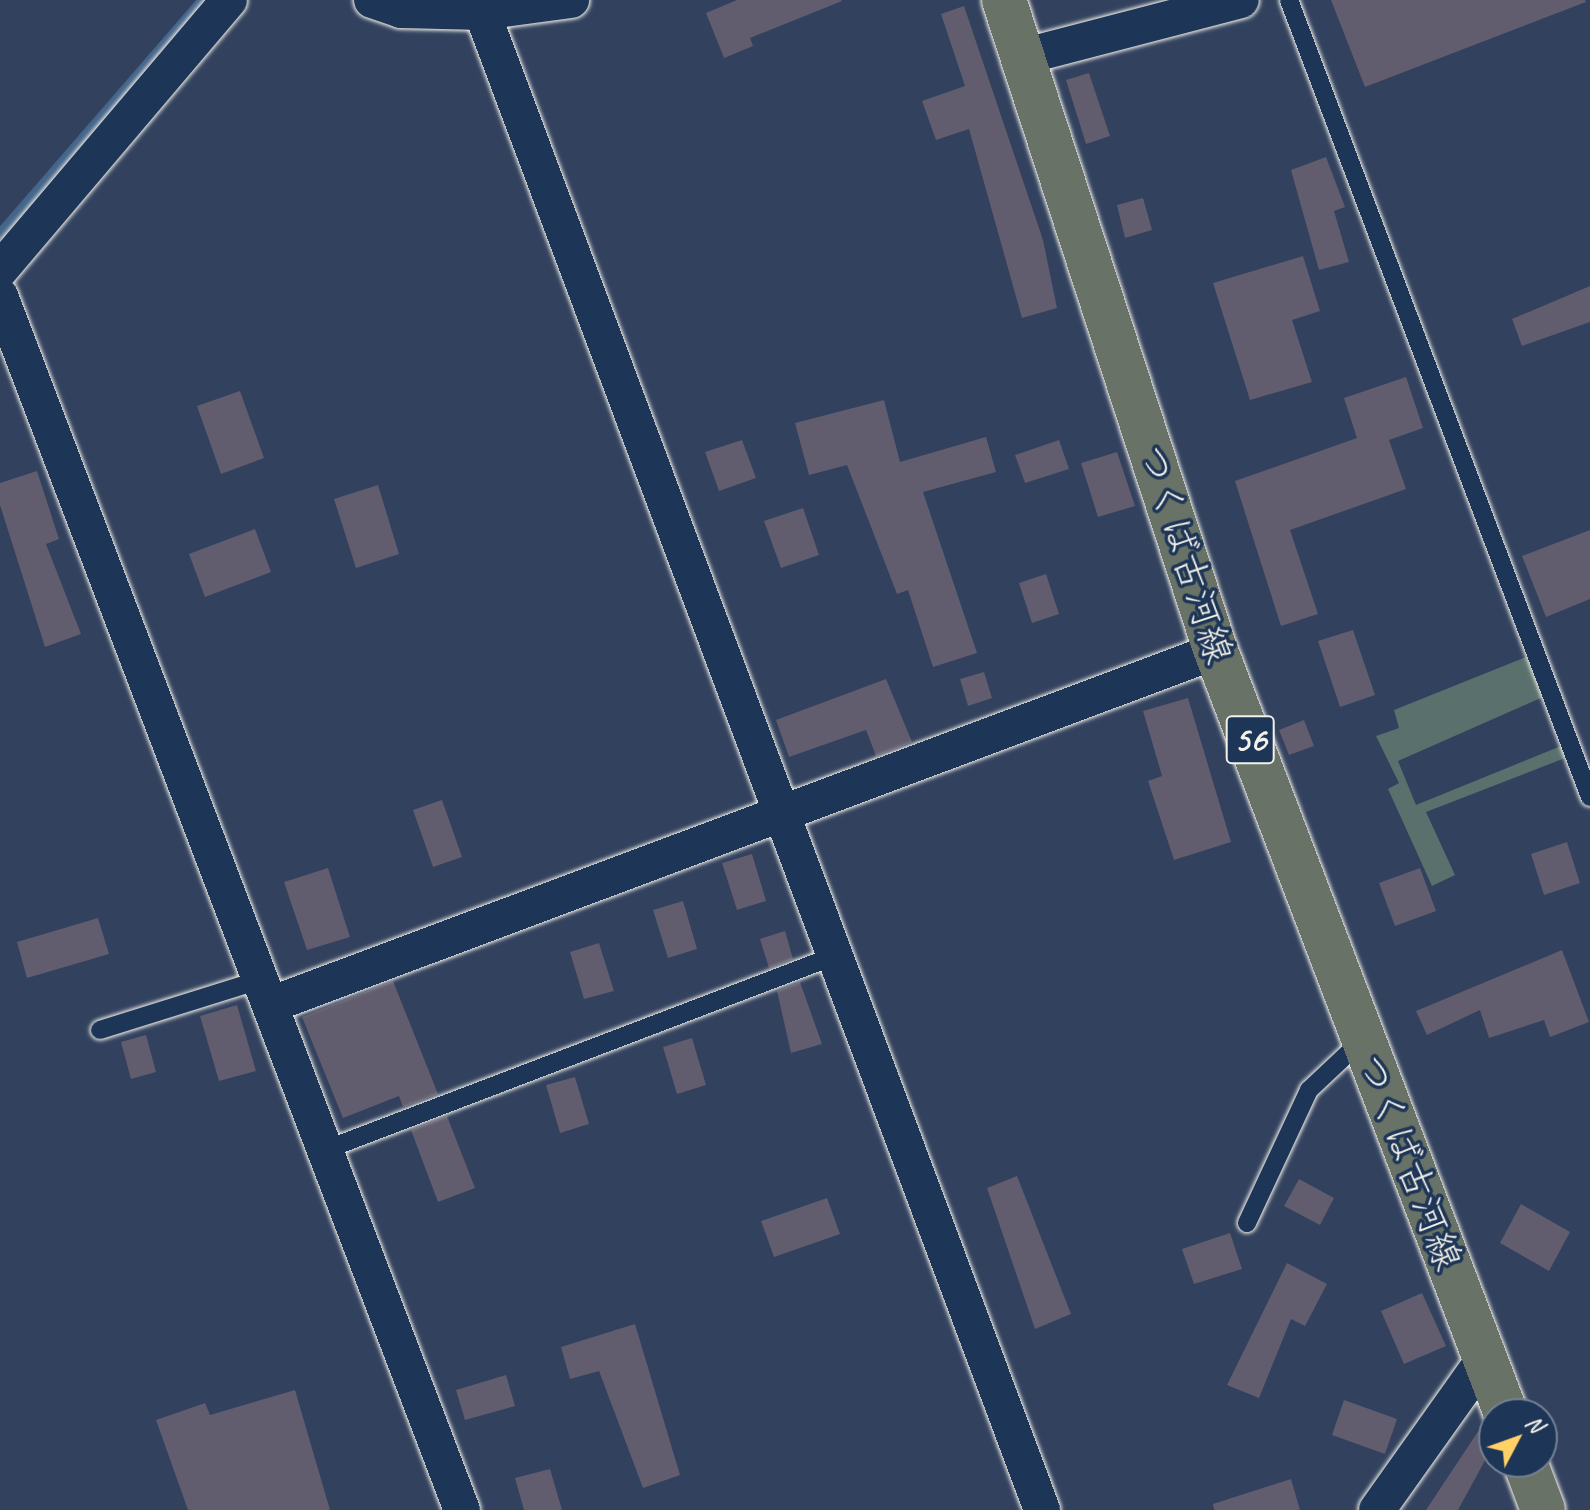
<!DOCTYPE html>
<meta charset="utf-8">
<style>
body{margin:0}
#map{position:relative;width:1590px;height:1510px;overflow:hidden;background:#31415e;font-family:Caveat,"Klee One",sans-serif}
div>[style]{position:absolute}
.green>*{inset:0;background:#59706c}
.stream>*{height:10px;margin:-5px;padding:0 5px;transform-origin:5px;border-radius:5px;background:#44658a}
.building>*{inset:0;background:#615d6e}
.roads{filter:drop-shadow(0 0 2px #f4f1e8) drop-shadow(0 0 2px #f4f1e8)}
.service>*{height:18px;margin:-9px;padding:0 9px;transform-origin:9px;border-radius:9px;background:#1d3557}
.minor>*{height:36px;margin:-18px;padding:0 18px;transform-origin:18px;border-radius:18px;background:#1d3557}
.primary>*{height:44px;margin:-22px;padding:0 22px;transform-origin:22px;border-radius:22px;background:#697266}
span{translate:-50% -50%;white-space:nowrap;text-align:center;line-height:1.15;-webkit-text-stroke:7px #1d3557;paint-order:stroke}
.shield-label span{padding:2px 6px;background:#1d3557;border:2px solid;border-radius:6px;-webkit-text-stroke-width:0}
.shield-label{font-size:36px;color:#f4f1e8;font-weight:700}
.street-label{font-size:38px;color:#f4f1e8}
.north{position:absolute;left:1478px;top:1398px;width:80px;height:80px;box-sizing:border-box;background:#1d3557;border:2px solid #738091;border-radius:50%;rotate:49deg;font-size:22px;font-weight:700;line-height:32px;text-align:center;color:#f4f1e8}
.north::after{content:'';display:block;margin:auto;width:28px;height:36px;background:#ffd166;clip-path:polygon(50% 0,100% 100%,50% 72%,0 100%)}
</style>
<div id="map">
<div class="green">
<div style="clip-path:polygon(1526px 657px,1543px 697px,1398px 761px,1416px 805px,1561px 746px,1565px 758px,1426px 812px,1455px 875px,1432px 886px,1388px 789px,1399px 783px,1376px 736px,1399px 728px,1394px 710px)"></div>
</div>
<div class="stream">
<div style="left:0;top:234px;width:310px;rotate:-49.1deg"></div>
</div>
<div class="building">
<div style="clip-path:polygon(737px 0,841px 0,842px 1px,750px 38px,753px 46px,724px 58px,706px 13px)"></div>
<div style="clip-path:polygon(1331px 0,1585px 0,1586px 2px,1365px 87px)"></div>
<div style="clip-path:polygon(964px 6px,1043px 240px,1057px 308px,1022px 318px,969px 129px,936px 140px,922px 101px,965px 86px,941px 14px)"></div>
<div style="clip-path:polygon(1089px 73px,1110px 136px,1086px 144px,1066px 80px)"></div>
<div style="clip-path:polygon(1326px 157px,1345px 207px,1334px 211px,1349px 262px,1319px 270px,1291px 170px)"></div>
<div style="clip-path:polygon(1143px 198px,1152px 230px,1125px 238px,1117px 205px)"></div>
<div style="clip-path:polygon(1303px 256px,1320px 311px,1292px 320px,1312px 382px,1250px 400px,1213px 283px)"></div>
<div style="clip-path:polygon(1590px 286px,1590px 322px,1522px 346px,1512px 319px)"></div>
<div style="clip-path:polygon(1406px 377px,1423px 428px,1389px 440px,1406px 489px,1290px 530px,1318px 614px,1281px 626px,1235px 481px,1357px 438px,1344px 398px)"></div>
<div style="clip-path:polygon(240px 391px,264px 458px,221px 474px,197px 406px)"></div>
<div style="clip-path:polygon(884px 400px,900px 462px,986px 437px,996px 472px,923px 492px,977px 653px,933px 667px,908px 590px,897px 594px,847px 465px,809px 475px,795px 423px)"></div>
<div style="clip-path:polygon(742px 440px,756px 478px,719px 491px,705px 452px)"></div>
<div style="clip-path:polygon(1059px 440px,1069px 469px,1025px 483px,1015px 455px)"></div>
<div style="clip-path:polygon(1117px 452px,1135px 506px,1098px 517px,1081px 463px)"></div>
<div style="clip-path:polygon(37px 471px,59px 539px,46px 544px,81px 634px,45px 647px,0 505px,0 483px)"></div>
<div style="clip-path:polygon(378px 485px,399px 554px,356px 568px,334px 499px)"></div>
<div style="clip-path:polygon(803px 508px,819px 555px,781px 568px,764px 521px)"></div>
<div style="clip-path:polygon(255px 529px,271px 572px,205px 597px,189px 554px)"></div>
<div style="clip-path:polygon(1590px 530px,1590px 599px,1546px 617px,1522px 556px)"></div>
<div style="clip-path:polygon(1046px 574px,1059px 614px,1032px 623px,1019px 583px)"></div>
<div style="clip-path:polygon(1353px 630px,1375px 695px,1340px 707px,1318px 641px)"></div>
<div style="clip-path:polygon(984px 672px,992px 698px,968px 706px,960px 679px)"></div>
<div style="clip-path:polygon(886px 679px,912px 742px,876px 756px,866px 730px,789px 757px,776px 720px)"></div>
<div style="clip-path:polygon(1188px 698px,1231px 842px,1174px 860px,1148px 781px,1162px 776px,1143px 711px)"></div>
<div style="clip-path:polygon(1304px 720px,1314px 746px,1289px 755px,1279px 730px)"></div>
<div style="clip-path:polygon(442px 800px,462px 857px,433px 867px,413px 810px)"></div>
<div style="clip-path:polygon(1567px 842px,1580px 883px,1544px 895px,1531px 854px)"></div>
<div style="clip-path:polygon(752px 854px,766px 901px,737px 910px,722px 863px)"></div>
<div style="clip-path:polygon(328px 868px,350px 937px,307px 950px,284px 882px)"></div>
<div style="clip-path:polygon(1420px 868px,1436px 911px,1395px 926px,1379px 883px)"></div>
<div style="clip-path:polygon(683px 901px,697px 949px,668px 958px,653px 910px)"></div>
<div style="clip-path:polygon(98px 918px,109px 954px,27px 978px,17px 942px)"></div>
<div style="clip-path:polygon(785px 931px,793px 959px,769px 968px,760px 939px)"></div>
<div style="clip-path:polygon(599px 943px,614px 991px,584px 999px,570px 952px)"></div>
<div style="clip-path:polygon(1562px 950px,1589px 1022px,1550px 1037px,1544px 1020px,1489px 1038px,1480px 1010px,1427px 1035px,1416px 1011px)"></div>
<div style="clip-path:polygon(393px 981px,438px 1094px,403px 1107px,399px 1096px,343px 1118px,302px 1017px)"></div>
<div style="clip-path:polygon(800px 982px,822px 1044px,791px 1053px,777px 991px)"></div>
<div style="clip-path:polygon(237px 1005px,256px 1071px,219px 1081px,200px 1016px)"></div>
<div style="clip-path:polygon(146px 1035px,156px 1072px,131px 1079px,121px 1042px)"></div>
<div style="clip-path:polygon(692px 1038px,706px 1085px,677px 1094px,663px 1047px)"></div>
<div style="clip-path:polygon(575px 1077px,589px 1124px,560px 1133px,546px 1085px)"></div>
<div style="clip-path:polygon(447px 1116px,475px 1188px,438px 1202px,411px 1130px)"></div>
<div style="clip-path:polygon(1017px 1176px,1071px 1314px,1035px 1329px,987px 1188px)"></div>
<div style="clip-path:polygon(1299px 1179px,1334px 1198px,1320px 1225px,1284px 1206px)"></div>
<div style="clip-path:polygon(827px 1198px,840px 1234px,774px 1257px,761px 1221px)"></div>
<div style="clip-path:polygon(1521px 1204px,1570px 1232px,1549px 1271px,1500px 1243px)"></div>
<div style="clip-path:polygon(1230px 1233px,1242px 1269px,1194px 1284px,1182px 1249px)"></div>
<div style="clip-path:polygon(1287px 1263px,1327px 1284px,1305px 1326px,1291px 1319px,1259px 1398px,1227px 1385px)"></div>
<div style="clip-path:polygon(1422px 1293px,1446px 1346px,1404px 1364px,1381px 1311px)"></div>
<div style="clip-path:polygon(635px 1324px,680px 1475px,643px 1488px,599px 1371px,570px 1379px,561px 1347px)"></div>
<div style="clip-path:polygon(506px 1375px,515px 1406px,465px 1420px,456px 1390px)"></div>
<div style="clip-path:polygon(295px 1390px,330px 1510px,188px 1510px,156px 1420px,205px 1403px,210px 1415px)"></div>
<div style="clip-path:polygon(1344px 1400px,1397px 1419px,1385px 1454px,1332px 1435px)"></div>
<div style="clip-path:polygon(1481px 1427px,1494px 1444px,1458px 1510px,1426px 1510px)"></div>
<div style="clip-path:polygon(550px 1469px,562px 1510px,524px 1510px,515px 1478px)"></div>
<div style="clip-path:polygon(1291px 1479px,1300px 1510px,1214px 1510px,1213px 1504px)"></div>
</div>
<div class="roads">
<div class="service">
<div style="left:1289px;top:0;width:852px;rotate:69.31deg"></div>
<div style="left:100px;top:1030px;width:168px;rotate:-17.4deg"></div>
<div style="left:325px;top:1150px;width:545px;rotate:-20.86deg"></div>
<div style="left:1247px;top:1223px;width:147px;rotate:-65deg"></div>
<div style="left:1309px;top:1090px;width:73px;rotate:-43.3deg"></div>
</div>
<div class="minor">
<div style="left:372px;top:0;width:31px;rotate:19deg"></div>
<div style="left:401px;top:10px;width:81px;rotate:1.4deg"></div>
<div style="left:482px;top:12px;width:90px;rotate:-7.7deg"></div>
<div style="left:482px;top:12px;width:1599px;rotate:69.5deg"></div>
<div style="left:1022px;top:57px;width:226px;rotate:-14.6deg"></div>
<div style="left:0;top:270px;width:354px;rotate:-49.7deg"></div>
<div style="left:0;top:296px;width:1299px;rotate:69.17deg"></div>
<div style="left:270px;top:1005px;width:1010px;rotate:-20.52deg"></div>
<div style="left:1377px;top:1510px;width:186px;rotate:-54.6deg"></div>
</div>
<div class="primary">
<div style="left:1004px;top:0;width:679px;rotate:71.99deg"></div>
<div style="left:1214px;top:646px;width:822px;rotate:69.18deg"></div>
<div style="left:1525px;top:1462px;width:51px;rotate:69.4deg"></div>
</div>
</div>
<div class="shield-label">
<span style="left:1250px;top:740px">56</span>
</div>
<div class="street-label">
<span style="left:1185px;top:554px;rotate:72deg">つくば古河線</span>
<span style="left:1409px;top:1162px;rotate:69deg">つくば古河線</span>
</div>
<div class="north">N</div>
</div>
